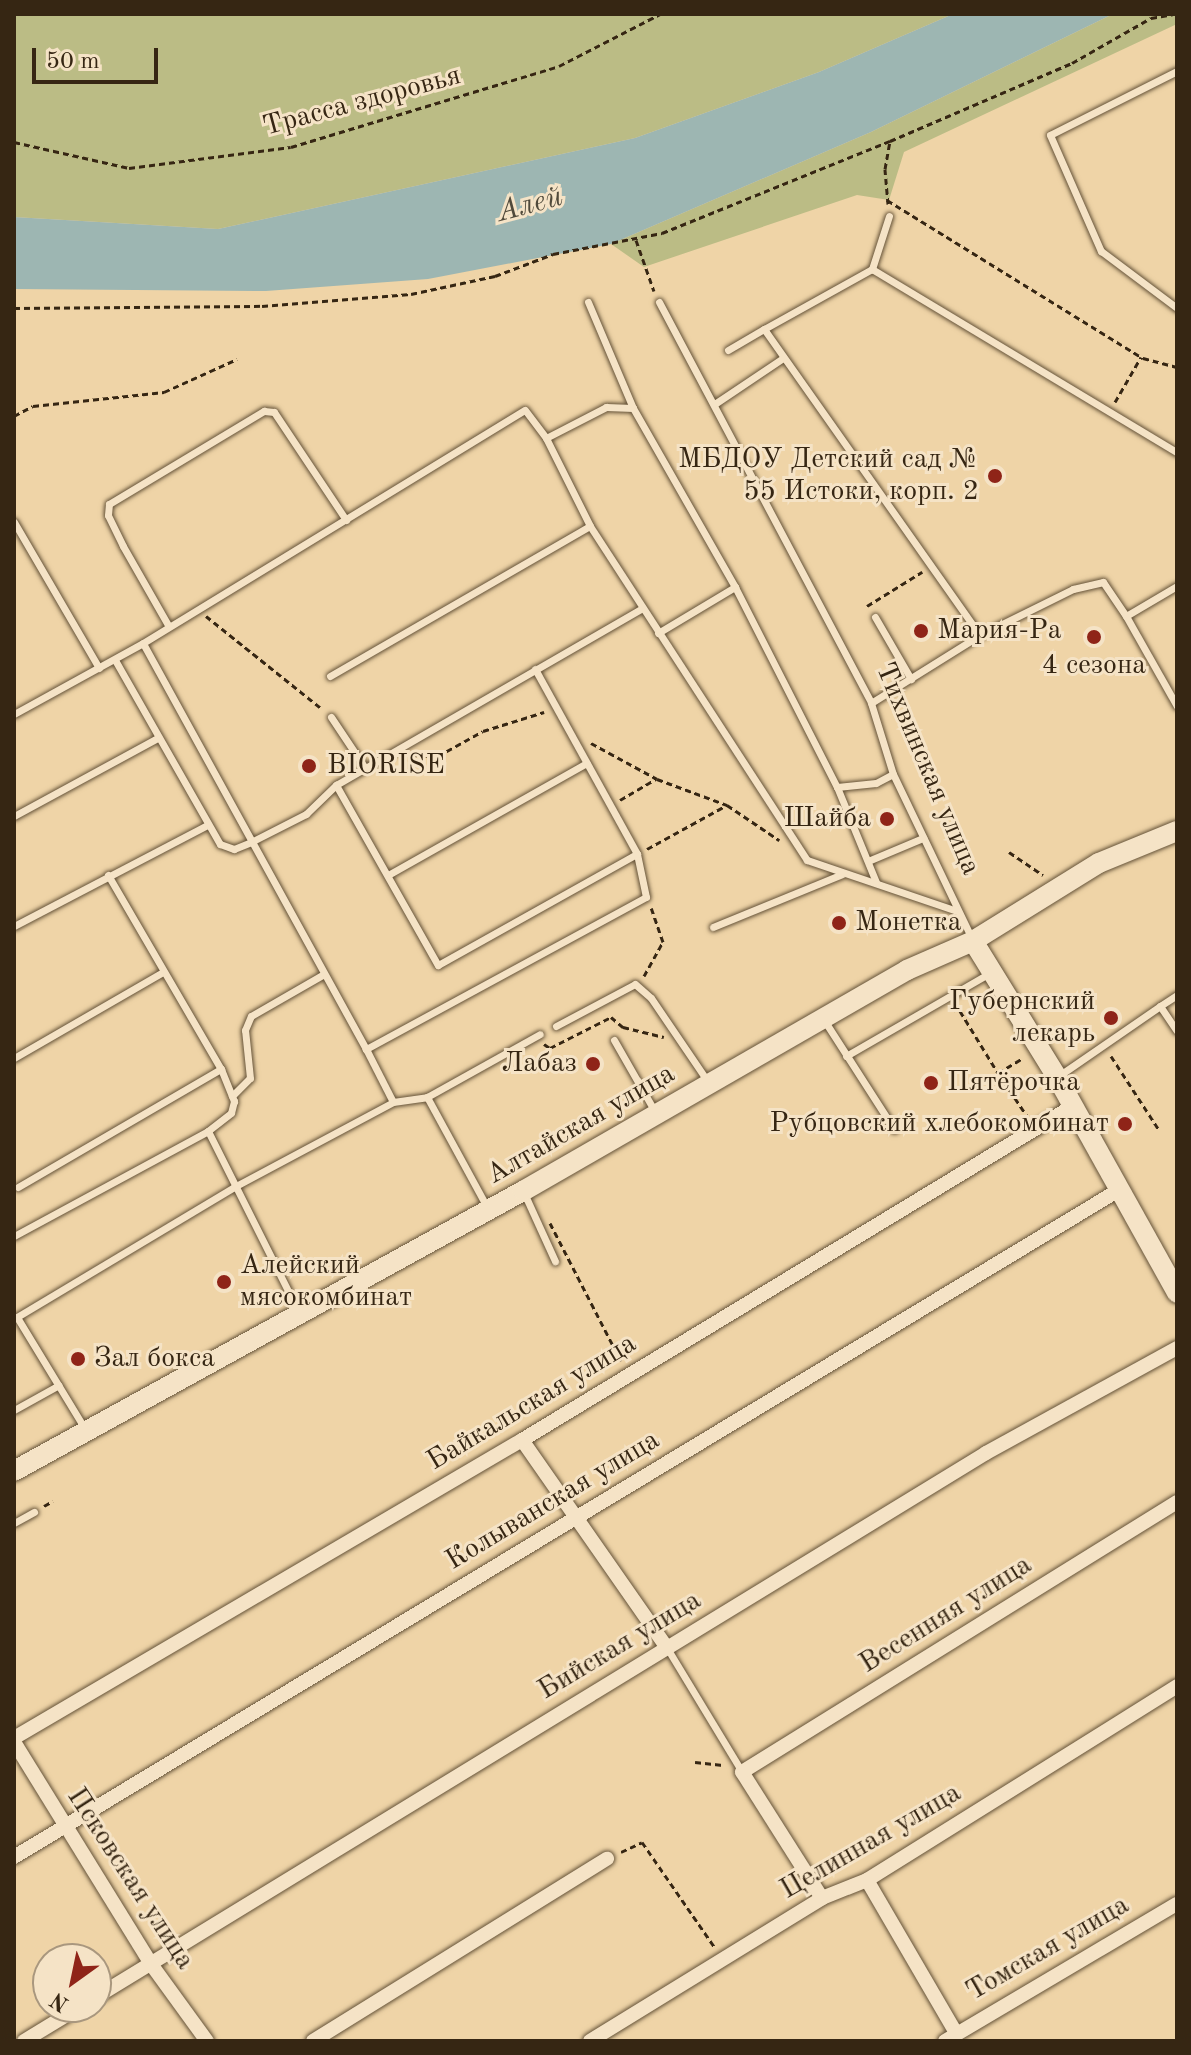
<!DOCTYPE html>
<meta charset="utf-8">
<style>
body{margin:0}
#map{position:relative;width:1191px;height:2055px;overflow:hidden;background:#efd4a7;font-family:"Old Standard TT",serif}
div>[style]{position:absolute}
.green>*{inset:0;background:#bbbc85}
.water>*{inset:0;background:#9db6b2}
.path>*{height:3px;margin-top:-1.5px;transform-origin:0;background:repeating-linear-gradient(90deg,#362613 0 6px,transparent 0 10px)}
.roads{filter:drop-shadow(0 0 2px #645238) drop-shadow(0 0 2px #645238)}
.lane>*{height:7px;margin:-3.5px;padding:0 3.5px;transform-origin:3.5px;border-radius:3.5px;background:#f5e3c6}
.street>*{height:14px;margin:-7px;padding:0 7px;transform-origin:7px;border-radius:7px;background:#f5e3c6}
.secondary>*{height:20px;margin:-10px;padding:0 10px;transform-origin:10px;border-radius:10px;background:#f5e3c6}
.dots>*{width:22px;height:22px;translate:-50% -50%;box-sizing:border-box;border:4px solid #f5e3c6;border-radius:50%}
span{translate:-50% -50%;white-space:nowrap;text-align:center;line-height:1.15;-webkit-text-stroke:6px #f5e3c6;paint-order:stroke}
.street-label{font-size:28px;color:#362613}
.poi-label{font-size:28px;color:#362613}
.right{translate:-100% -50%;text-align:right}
.left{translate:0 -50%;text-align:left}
.water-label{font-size:30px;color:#504a3b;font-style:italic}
.frame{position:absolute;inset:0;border:16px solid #362613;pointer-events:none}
.north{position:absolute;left:32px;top:1943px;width:80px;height:80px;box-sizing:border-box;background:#f5e3c6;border:2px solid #a9977e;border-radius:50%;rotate:213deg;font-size:22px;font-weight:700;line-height:32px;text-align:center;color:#362613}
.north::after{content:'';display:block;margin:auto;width:28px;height:36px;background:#8f2418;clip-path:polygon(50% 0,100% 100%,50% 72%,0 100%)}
.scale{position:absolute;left:32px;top:48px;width:126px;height:36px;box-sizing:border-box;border:4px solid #362613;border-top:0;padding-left:10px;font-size:24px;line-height:28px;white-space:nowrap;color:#362613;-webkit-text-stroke:6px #f5e3c6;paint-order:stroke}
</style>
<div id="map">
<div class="green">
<div style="clip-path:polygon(14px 14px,953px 14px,819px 72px,635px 138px,218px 229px,14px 217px)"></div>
<div style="clip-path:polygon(1113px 14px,1177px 14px,1177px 24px,904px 152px,889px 200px,857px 195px,644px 267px,611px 244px,871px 132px)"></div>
</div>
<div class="water">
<div style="clip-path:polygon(953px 14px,1113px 14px,871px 132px,611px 244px,428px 279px,266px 291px,14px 289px,14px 217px,218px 229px,635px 138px,819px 72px)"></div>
</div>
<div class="path">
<div style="left:14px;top:142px;width:118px;rotate:12.7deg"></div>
<div style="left:129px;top:168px;width:163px;rotate:-7.4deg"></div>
<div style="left:291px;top:147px;width:280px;rotate:-16.8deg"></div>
<div style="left:559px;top:66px;width:114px;rotate:-27.2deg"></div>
<div style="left:887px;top:200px;width:301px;rotate:31.7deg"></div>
<div style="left:1143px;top:358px;width:35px;rotate:15deg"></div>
<div style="left:888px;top:204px;width:35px;rotate:-95deg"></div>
<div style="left:885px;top:169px;width:28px;rotate:-80deg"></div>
<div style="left:890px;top:141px;width:198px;rotate:-23.2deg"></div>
<div style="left:1072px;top:63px;width:91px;rotate:-29.7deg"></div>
<div style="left:1151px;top:18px;width:22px;rotate:-10deg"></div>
<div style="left:636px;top:240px;width:54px;rotate:70.6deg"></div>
<div style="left:14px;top:308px;width:248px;rotate:-0.5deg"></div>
<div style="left:262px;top:306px;width:149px;rotate:-4.6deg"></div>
<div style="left:411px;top:294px;width:86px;rotate:-12.1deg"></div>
<div style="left:495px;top:276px;width:62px;rotate:-20.8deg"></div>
<div style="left:553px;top:254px;width:111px;rotate:-10.9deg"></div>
<div style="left:662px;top:233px;width:246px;rotate:-22deg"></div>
<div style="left:1115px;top:402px;width:52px;rotate:-60deg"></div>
<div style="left:14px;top:416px;width:21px;rotate:-28deg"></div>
<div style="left:33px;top:406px;width:132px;rotate:-6.1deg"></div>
<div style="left:164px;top:392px;width:80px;rotate:-24.3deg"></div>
<div style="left:867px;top:606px;width:65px;rotate:-31.7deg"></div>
<div style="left:206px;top:616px;width:149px;rotate:38.7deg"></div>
<div style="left:591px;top:743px;width:75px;rotate:28.6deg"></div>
<div style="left:657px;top:779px;width:75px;rotate:20.4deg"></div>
<div style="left:727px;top:805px;width:63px;rotate:33.9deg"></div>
<div style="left:411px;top:755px;width:27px;rotate:2deg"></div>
<div style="left:438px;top:756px;width:51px;rotate:-29.1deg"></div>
<div style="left:483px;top:731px;width:64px;rotate:-17.3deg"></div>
<div style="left:620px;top:800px;width:42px;rotate:-30.3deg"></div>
<div style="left:647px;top:849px;width:91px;rotate:-28.8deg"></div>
<div style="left:1009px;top:852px;width:41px;rotate:34.1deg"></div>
<div style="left:644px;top:976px;width:39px;rotate:-61deg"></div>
<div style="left:663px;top:942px;width:36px;rotate:-109deg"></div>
<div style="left:949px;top:1009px;width:11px;rotate:10deg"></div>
<div style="left:960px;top:1011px;width:73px;rotate:58.5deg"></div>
<div style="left:998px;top:1073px;width:29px;rotate:-31deg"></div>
<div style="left:544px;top:1044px;width:7px;rotate:34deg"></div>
<div style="left:550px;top:1048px;width:68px;rotate:-26.9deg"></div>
<div style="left:611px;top:1017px;width:16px;rotate:40deg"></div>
<div style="left:623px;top:1027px;width:42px;rotate:13.7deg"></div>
<div style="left:1111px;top:1056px;width:88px;rotate:57deg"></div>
<div style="left:998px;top:1073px;width:52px;rotate:56deg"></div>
<div style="left:550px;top:1223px;width:155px;rotate:62.8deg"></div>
<div style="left:44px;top:1506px;width:10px;rotate:-29deg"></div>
<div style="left:695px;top:1762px;width:28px;rotate:6deg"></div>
<div style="left:621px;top:1852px;width:23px;rotate:-25deg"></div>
<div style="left:642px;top:1842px;width:129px;rotate:55.4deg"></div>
</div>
<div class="roads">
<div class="lane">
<div style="left:1177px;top:71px;width:142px;rotate:153.3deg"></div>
<div style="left:1050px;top:135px;width:127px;rotate:66.3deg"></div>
<div style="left:1101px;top:251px;width:95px;rotate:36.9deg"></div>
<div style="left:889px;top:216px;width:56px;rotate:107.8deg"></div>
<div style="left:872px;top:269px;width:124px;rotate:150.9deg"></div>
<div style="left:764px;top:329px;width:375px;rotate:54.8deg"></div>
<div style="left:872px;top:269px;width:356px;rotate:31deg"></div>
<div style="left:588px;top:302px;width:115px;rotate:67deg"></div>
<div style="left:659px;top:302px;width:454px;rotate:62.1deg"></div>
<div style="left:871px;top:703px;width:74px;rotate:72.8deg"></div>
<div style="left:893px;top:774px;width:183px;rotate:64.4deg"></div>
<div style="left:728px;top:350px;width:42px;rotate:-30.3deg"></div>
<div style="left:716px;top:403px;width:81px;rotate:-33.9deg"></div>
<div style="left:546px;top:438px;width:68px;rotate:-27.3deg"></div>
<div style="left:606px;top:407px;width:27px;rotate:2deg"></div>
<div style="left:633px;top:408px;width:206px;rotate:60.3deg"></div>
<div style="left:735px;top:587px;width:225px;rotate:63deg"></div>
<div style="left:837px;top:787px;width:103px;rotate:67.7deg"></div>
<div style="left:14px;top:522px;width:169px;rotate:59.8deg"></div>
<div style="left:1126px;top:616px;width:103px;rotate:60.5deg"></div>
<div style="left:875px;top:617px;width:72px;rotate:59.9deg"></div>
<div style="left:168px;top:625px;width:91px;rotate:-119.7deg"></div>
<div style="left:123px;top:546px;width:34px;rotate:-116deg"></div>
<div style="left:108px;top:515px;width:11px;rotate:-85deg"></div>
<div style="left:109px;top:504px;width:181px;rotate:-31deg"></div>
<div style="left:264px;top:411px;width:10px;rotate:6deg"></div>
<div style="left:274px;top:412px;width:130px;rotate:56.3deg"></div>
<div style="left:658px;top:633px;width:90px;rotate:-30.9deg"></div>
<div style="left:115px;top:660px;width:212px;rotate:60.3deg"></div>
<div style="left:220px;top:844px;width:15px;rotate:20deg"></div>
<div style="left:234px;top:849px;width:18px;rotate:-22deg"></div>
<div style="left:251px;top:842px;width:62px;rotate:-27deg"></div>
<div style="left:306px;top:814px;width:42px;rotate:-44deg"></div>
<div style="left:336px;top:785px;width:207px;rotate:60.5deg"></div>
<div style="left:438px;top:965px;width:228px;rotate:-29.2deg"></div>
<div style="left:637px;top:854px;width:44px;rotate:78.2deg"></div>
<div style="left:646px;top:897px;width:319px;rotate:151.5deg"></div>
<div style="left:366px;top:1049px;width:59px;rotate:63deg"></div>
<div style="left:535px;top:669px;width:211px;rotate:61.1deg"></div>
<div style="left:330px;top:676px;width:300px;rotate:-30deg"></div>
<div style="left:871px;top:703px;width:128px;rotate:-32deg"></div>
<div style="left:980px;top:635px;width:104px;rotate:-26.3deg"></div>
<div style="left:1073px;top:589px;width:31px;rotate:-13deg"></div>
<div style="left:1103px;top:582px;width:41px;rotate:55.9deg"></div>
<div style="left:1126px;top:616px;width:59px;rotate:-30.5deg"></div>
<div style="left:14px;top:714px;width:147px;rotate:-28.8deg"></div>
<div style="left:331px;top:717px;width:61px;rotate:56.3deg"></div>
<div style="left:336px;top:785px;width:354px;rotate:-30deg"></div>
<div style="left:837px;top:787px;width:39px;rotate:-6deg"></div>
<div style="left:876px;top:783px;width:19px;rotate:-28deg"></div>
<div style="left:14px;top:816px;width:162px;rotate:-28.5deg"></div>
<div style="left:868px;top:861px;width:60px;rotate:-22.7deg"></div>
<div style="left:108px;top:875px;width:225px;rotate:59.8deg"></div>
<div style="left:221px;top:1069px;width:35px;rotate:68deg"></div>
<div style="left:234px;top:1101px;width:12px;rotate:104deg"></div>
<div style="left:231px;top:1113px;width:29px;rotate:142deg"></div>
<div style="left:208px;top:1131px;width:203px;rotate:63.4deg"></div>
<div style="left:388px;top:875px;width:228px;rotate:-29.4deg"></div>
<div style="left:14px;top:926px;width:216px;rotate:-27.6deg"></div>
<div style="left:713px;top:927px;width:139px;rotate:-22.3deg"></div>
<div style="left:1177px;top:995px;width:20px;rotate:147deg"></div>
<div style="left:1160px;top:1006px;width:30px;rotate:56deg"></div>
<div style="left:824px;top:1020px;width:130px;rotate:57.3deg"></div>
<div style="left:556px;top:1026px;width:89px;rotate:-28deg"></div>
<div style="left:635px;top:984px;width:21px;rotate:41deg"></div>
<div style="left:651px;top:998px;width:102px;rotate:55.8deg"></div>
<div style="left:614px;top:1040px;width:83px;rotate:60.3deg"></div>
<div style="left:366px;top:1049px;width:463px;rotate:-118.8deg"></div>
<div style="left:143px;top:643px;width:447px;rotate:-31.4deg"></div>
<div style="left:525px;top:410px;width:35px;rotate:53deg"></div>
<div style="left:546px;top:438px;width:98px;rotate:63.4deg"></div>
<div style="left:590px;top:526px;width:398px;rotate:57deg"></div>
<div style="left:807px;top:860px;width:158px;rotate:18.8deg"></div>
<div style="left:846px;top:1056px;width:166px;rotate:-30deg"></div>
<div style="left:14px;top:1058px;width:172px;rotate:-30deg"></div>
<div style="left:1060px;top:1075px;width:121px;rotate:-34.6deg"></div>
<div style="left:232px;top:1096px;width:25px;rotate:-45deg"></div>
<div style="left:250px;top:1078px;width:48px;rotate:-95.9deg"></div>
<div style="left:245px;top:1030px;width:15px;rotate:-67deg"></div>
<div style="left:251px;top:1016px;width:84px;rotate:-29.9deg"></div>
<div style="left:427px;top:1097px;width:125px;rotate:61.4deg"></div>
<div style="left:18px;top:1187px;width:235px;rotate:-30.2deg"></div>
<div style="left:524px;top:1193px;width:75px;rotate:65.5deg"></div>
<div style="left:14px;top:1236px;width:221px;rotate:-28.4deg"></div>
<div style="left:14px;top:1410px;width:51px;rotate:-29.1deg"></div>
<div style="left:85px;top:1429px;width:131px;rotate:-121.3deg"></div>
<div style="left:17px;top:1317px;width:253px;rotate:-30.9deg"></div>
<div style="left:234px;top:1187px;width:180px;rotate:-28.1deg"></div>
<div style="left:393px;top:1102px;width:34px;rotate:-8deg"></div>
<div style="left:427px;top:1097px;width:129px;rotate:-29.1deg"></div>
<div style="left:14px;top:1523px;width:23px;rotate:-29deg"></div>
<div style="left:667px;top:1648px;width:145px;rotate:58.8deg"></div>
</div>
<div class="street">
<div style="left:522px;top:1440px;width:254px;rotate:55.1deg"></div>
<div style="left:14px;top:1738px;width:589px;rotate:-30.4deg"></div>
<div style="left:522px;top:1440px;width:644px;rotate:-31.22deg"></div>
<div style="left:14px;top:1742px;width:261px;rotate:58.3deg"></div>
<div style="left:151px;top:1964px;width:95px;rotate:54deg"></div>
<div style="left:14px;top:1857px;width:1291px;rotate:-31.12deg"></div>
<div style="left:867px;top:1880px;width:177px;rotate:59.8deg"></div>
<div style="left:822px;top:1898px;width:149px;rotate:-122.4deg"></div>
<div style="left:742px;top:1772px;width:512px;rotate:-31.83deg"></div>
<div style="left:96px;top:1997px;width:1043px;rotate:-31.43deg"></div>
<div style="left:986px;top:1453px;width:218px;rotate:-28.8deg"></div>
<div style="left:24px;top:2041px;width:66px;rotate:-31.3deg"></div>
<div style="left:313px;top:2041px;width:346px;rotate:-31.8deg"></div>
<div style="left:590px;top:2041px;width:273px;rotate:-31.6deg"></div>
<div style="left:822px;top:1898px;width:48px;rotate:-21.8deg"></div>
<div style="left:867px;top:1880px;width:366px;rotate:-32deg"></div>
<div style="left:945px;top:2041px;width:269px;rotate:-30.6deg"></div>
</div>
<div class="secondary">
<div style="left:973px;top:941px;width:160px;rotate:58.3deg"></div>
<div style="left:1057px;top:1077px;width:247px;rotate:60.9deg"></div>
<div style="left:14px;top:1471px;width:581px;rotate:-28.82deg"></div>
<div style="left:523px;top:1191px;width:443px;rotate:-29.9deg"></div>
<div style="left:907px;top:970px;width:72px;rotate:-23.7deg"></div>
<div style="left:973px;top:941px;width:148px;rotate:-31.8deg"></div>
<div style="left:1099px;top:863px;width:84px;rotate:-22.3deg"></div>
</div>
</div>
<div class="dots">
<div style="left:995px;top:476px;background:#8f2418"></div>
<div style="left:921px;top:631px;background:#8f2418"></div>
<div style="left:1094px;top:637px;background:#8f2418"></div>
<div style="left:309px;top:766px;background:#8f2418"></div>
<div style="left:887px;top:819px;background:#8f2418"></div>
<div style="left:839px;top:923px;background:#8f2418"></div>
<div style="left:1111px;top:1018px;background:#8f2418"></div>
<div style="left:593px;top:1064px;background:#8f2418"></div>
<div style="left:931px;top:1083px;background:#8f2418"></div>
<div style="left:1125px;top:1124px;background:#8f2418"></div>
<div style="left:224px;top:1282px;background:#8f2418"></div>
<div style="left:78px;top:1359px;background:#8f2418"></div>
</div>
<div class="street-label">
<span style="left:362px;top:102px;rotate:-15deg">Трасса здоровья</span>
<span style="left:927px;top:769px;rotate:67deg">Тихвинская улица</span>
<span style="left:581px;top:1125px;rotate:-30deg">Алтайская улица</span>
<span style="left:532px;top:1403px;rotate:-31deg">Байкальская улица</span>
<span style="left:553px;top:1501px;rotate:-31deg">Колыванская улица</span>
<span style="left:946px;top:1615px;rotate:-32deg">Весенняя улица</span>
<span style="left:620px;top:1646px;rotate:-31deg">Бийская улица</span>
<span style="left:871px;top:1842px;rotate:-30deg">Целинная улица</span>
<span style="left:130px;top:1879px;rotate:57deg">Псковская улица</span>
<span style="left:1048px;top:1949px;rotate:-30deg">Томская улица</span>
</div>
<div class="poi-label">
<span class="right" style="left:979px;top:476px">МБДОУ Детский сад №<br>55 Истоки, корп. 2</span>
<span class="left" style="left:937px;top:631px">Мария-Ра</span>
<span style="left:1094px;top:666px">4 сезона</span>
<span class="left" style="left:327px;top:766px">BIORISE</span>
<span class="right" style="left:871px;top:819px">Шайба</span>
<span class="left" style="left:855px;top:923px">Монетка</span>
<span class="right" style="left:1095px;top:1018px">Губернский<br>лекарь</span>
<span class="right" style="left:577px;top:1064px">Лабаз</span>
<span class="left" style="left:947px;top:1083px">Пятёрочка</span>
<span class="right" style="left:1109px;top:1124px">Рубцовский хлебокомбинат</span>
<span class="left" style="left:240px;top:1282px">Алейский<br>мясокомбинат</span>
<span class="left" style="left:94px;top:1359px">Зал бокса</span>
</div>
<div class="water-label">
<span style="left:530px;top:205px;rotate:-15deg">Алей</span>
</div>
<div class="frame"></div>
<div class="north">N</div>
<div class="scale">50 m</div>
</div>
